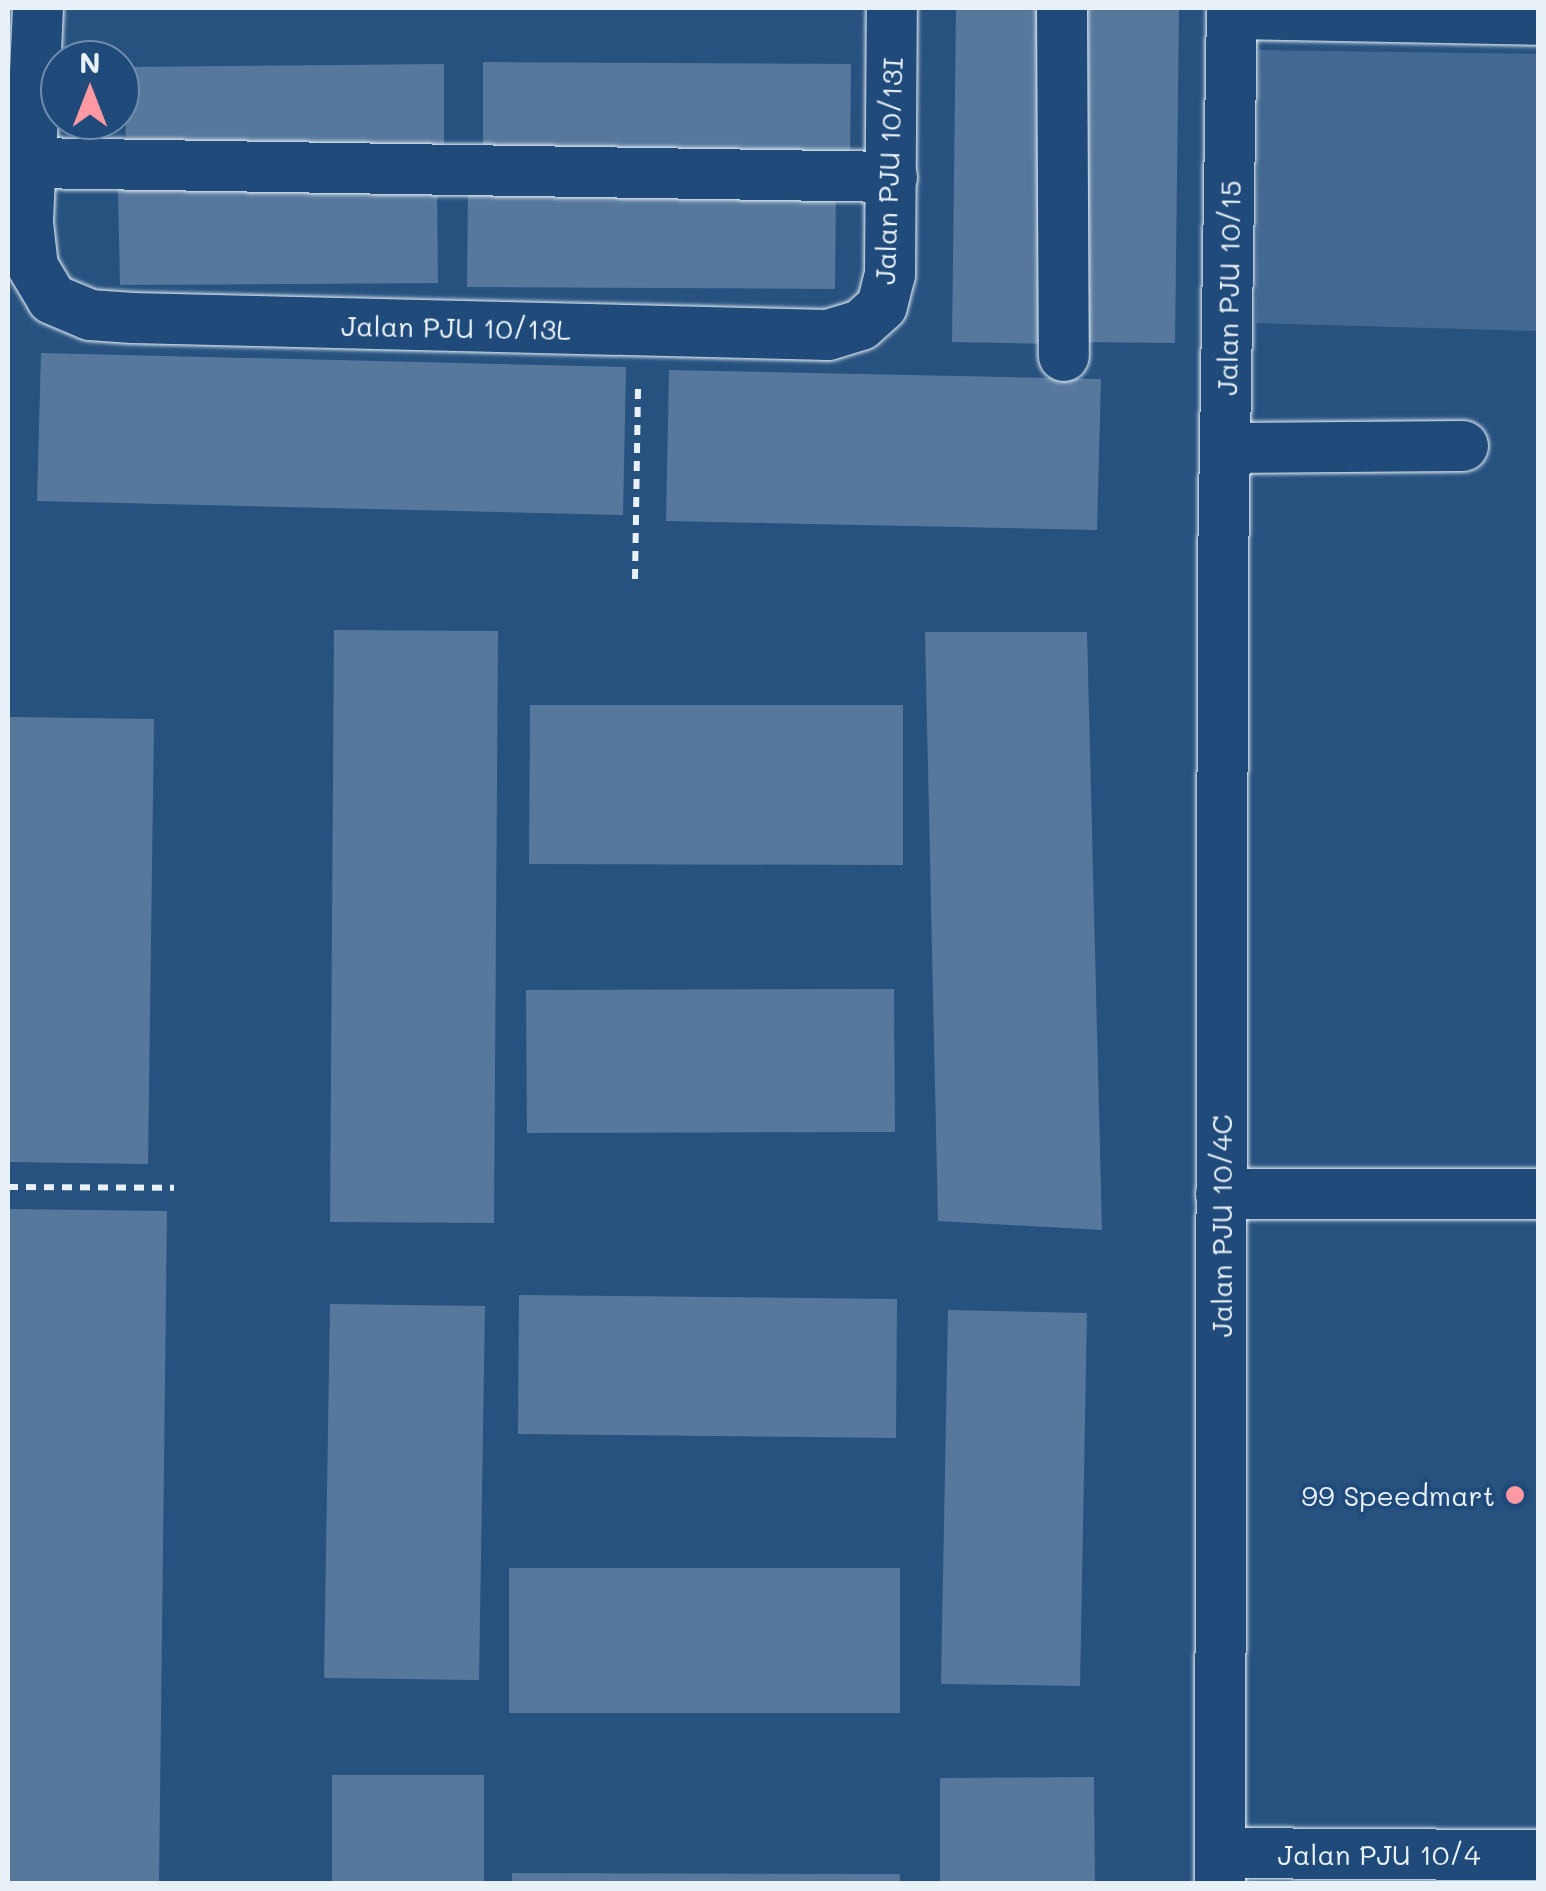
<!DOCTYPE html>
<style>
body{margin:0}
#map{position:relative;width:1546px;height:1891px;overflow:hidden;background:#27517f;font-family:Mali,sans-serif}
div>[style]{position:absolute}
.green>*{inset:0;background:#436891}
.building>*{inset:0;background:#57789d}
.path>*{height:6px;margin-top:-3px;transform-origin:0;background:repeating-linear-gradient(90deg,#e8f1f8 0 10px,transparent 0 18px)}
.roads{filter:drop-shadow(0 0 2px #e8f1f8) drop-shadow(0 0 2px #e8f1f8)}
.minor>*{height:50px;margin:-25px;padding:0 25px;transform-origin:25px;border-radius:25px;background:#1f4a7a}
.dots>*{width:28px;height:28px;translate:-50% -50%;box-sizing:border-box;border:5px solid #1f4a7a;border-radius:50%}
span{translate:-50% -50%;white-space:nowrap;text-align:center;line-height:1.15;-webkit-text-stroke:8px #1f4a7a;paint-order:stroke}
.street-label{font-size:28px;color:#e8f1f8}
.poi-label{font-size:28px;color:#e8f1f8}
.right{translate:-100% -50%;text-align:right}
.frame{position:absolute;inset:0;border:10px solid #e8f1f8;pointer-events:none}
.north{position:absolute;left:40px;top:40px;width:100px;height:100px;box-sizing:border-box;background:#1f4a7a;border:2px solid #6f8dac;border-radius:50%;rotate:0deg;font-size:28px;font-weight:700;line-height:40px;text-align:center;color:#e8f1f8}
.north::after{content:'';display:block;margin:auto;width:35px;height:45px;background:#ff9aa2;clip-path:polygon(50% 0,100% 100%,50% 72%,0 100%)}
</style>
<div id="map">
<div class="green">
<div style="clip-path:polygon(1259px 50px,1538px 54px,1538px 331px,1256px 323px)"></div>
</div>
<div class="building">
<div style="clip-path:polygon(956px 8px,1056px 8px,1052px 344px,952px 342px)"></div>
<div style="clip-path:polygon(1080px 8px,1179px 8px,1175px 343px,1076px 342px)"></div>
<div style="clip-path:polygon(483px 62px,851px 64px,850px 163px,483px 161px)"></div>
<div style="clip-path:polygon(444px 64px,444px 161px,126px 164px,125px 67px)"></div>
<div style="clip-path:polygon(437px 186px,438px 283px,120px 285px,118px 189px)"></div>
<div style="clip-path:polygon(468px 188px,836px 190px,835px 289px,467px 287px)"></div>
<div style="clip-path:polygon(41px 353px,626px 367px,623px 515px,37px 501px)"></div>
<div style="clip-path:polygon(669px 370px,1101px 379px,1097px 530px,666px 521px)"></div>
<div style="clip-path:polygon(334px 630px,498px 631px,494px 1223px,330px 1222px)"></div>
<div style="clip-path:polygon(925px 632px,1087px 632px,1102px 1230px,938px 1221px)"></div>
<div style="clip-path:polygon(530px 705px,903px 705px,903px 865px,529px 864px)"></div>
<div style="clip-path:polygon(9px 717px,154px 719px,148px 1164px,8px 1162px)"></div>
<div style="clip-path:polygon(894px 989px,895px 1132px,527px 1133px,526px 990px)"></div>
<div style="clip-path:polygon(8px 1209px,167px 1211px,159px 1884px,8px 1884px)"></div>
<div style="clip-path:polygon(519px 1295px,897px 1299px,896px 1438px,518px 1434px)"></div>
<div style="clip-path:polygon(330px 1304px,485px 1306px,479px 1680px,324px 1678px)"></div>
<div style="clip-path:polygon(948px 1310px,1087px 1313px,1080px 1686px,941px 1684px)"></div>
<div style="clip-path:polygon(509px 1568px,900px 1568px,900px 1713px,509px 1713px)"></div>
<div style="clip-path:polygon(332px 1775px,484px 1775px,484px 1884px,332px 1884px)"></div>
<div style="clip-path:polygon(1094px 1777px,1095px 1884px,940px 1884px,940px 1778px)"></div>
<div style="clip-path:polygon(512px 1873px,900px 1874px,900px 1884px,512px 1884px)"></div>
</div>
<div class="path">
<div style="left:635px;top:579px;width:195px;rotate:-89.1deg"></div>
<div style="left:8px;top:1187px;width:166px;rotate:0.3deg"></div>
</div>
<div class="roads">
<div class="minor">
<div style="left:38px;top:8px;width:215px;rotate:92.7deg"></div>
<div style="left:28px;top:223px;width:44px;rotate:83.5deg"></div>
<div style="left:33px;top:267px;width:37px;rotate:59deg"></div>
<div style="left:52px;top:299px;width:41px;rotate:22.8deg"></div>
<div style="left:90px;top:315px;width:43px;rotate:4deg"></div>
<div style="left:133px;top:318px;width:695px;rotate:1.4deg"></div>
<div style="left:828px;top:335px;width:34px;rotate:-17deg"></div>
<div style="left:861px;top:325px;width:28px;rotate:-42deg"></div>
<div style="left:882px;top:306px;width:32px;rotate:-76deg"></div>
<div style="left:890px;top:275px;width:267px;rotate:-89.6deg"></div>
<div style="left:1062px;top:8px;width:348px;rotate:89.7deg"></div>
<div style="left:1232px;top:14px;width:306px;rotate:1.1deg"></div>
<div style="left:31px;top:163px;width:861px;rotate:0.93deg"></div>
<div style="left:1226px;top:448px;width:237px;rotate:-0.5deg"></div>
<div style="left:1221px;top:1194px;width:317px"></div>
<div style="left:1220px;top:1853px;width:318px;rotate:0.4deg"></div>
<div style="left:1220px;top:1884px;width:1316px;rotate:-89.87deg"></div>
<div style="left:1223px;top:568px;width:560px;rotate:-89.08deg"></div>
</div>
</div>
<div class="dots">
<div style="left:1515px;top:1495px;background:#ff9aa2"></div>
</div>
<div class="street-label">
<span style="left:888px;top:171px;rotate:-88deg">Jalan PJU 10/13I</span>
<span style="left:1228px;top:288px;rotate:-89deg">Jalan PJU 10/15</span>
<span style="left:456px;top:327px;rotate:1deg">Jalan PJU 10/13L</span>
<span style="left:1221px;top:1226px;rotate:-90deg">Jalan PJU 10/4C</span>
<span style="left:1379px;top:1854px">Jalan PJU 10/4</span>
</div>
<div class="poi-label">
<span class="right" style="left:1495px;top:1495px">99 Speedmart</span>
</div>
<div class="frame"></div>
<div class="north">N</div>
</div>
